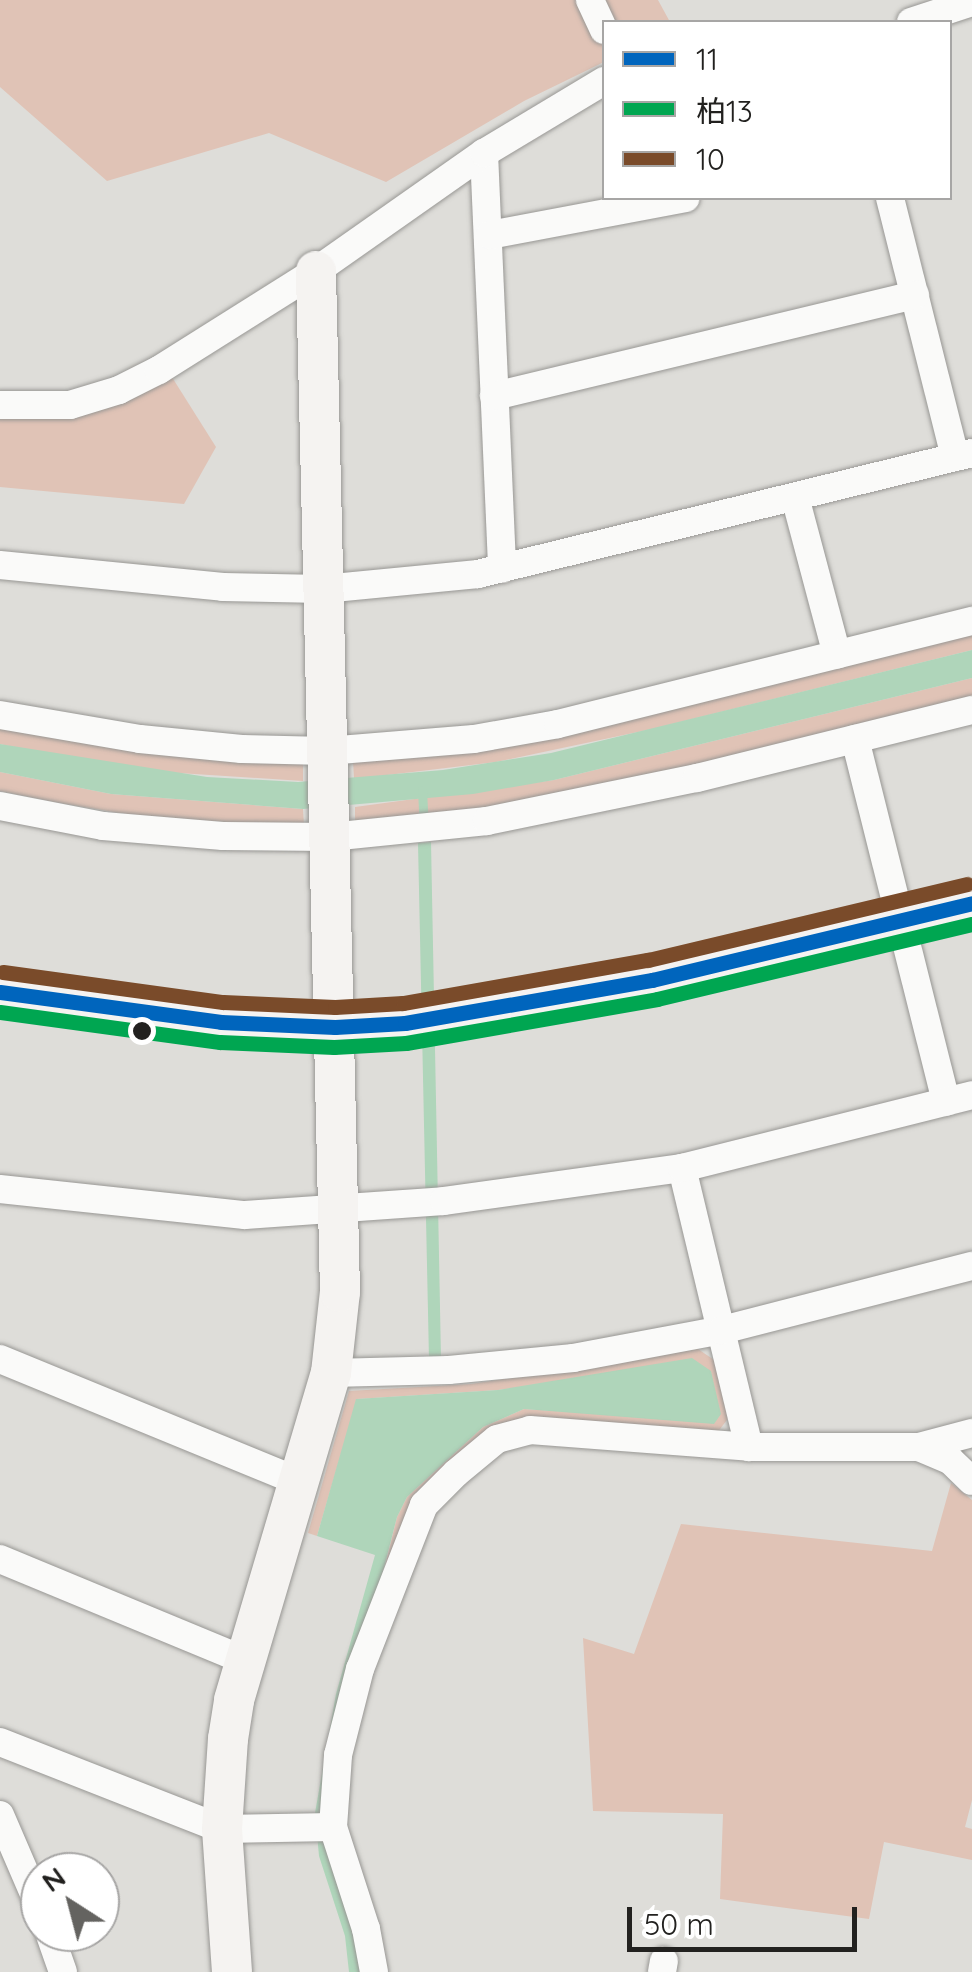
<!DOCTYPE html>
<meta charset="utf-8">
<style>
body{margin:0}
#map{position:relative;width:972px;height:1972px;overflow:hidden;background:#deddd9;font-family:Quicksand,"Noto Sans JP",sans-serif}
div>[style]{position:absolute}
.green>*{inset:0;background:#e0c3b6}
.water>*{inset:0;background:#afd5ba}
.stream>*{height:9px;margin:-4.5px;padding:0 4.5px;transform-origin:4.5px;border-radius:4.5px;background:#afd5ba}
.roads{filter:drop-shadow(0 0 2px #989794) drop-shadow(0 0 2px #989794)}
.street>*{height:28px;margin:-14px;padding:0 14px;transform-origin:14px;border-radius:14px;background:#fafaf9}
.secondary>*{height:40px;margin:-20px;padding:0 20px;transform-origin:20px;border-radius:20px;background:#f5f3f1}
.bus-1>*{height:15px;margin:-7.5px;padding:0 7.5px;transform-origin:7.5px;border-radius:7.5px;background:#0065bd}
.bus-2>*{height:15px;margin:-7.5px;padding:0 7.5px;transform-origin:7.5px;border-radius:7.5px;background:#00a651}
.bus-3>*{height:15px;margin:-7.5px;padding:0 7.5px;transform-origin:7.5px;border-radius:7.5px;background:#7a4b2a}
.dots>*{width:28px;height:28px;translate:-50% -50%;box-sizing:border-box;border:5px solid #fff;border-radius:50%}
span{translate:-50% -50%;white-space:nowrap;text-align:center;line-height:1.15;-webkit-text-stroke:8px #fff;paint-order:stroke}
.legend{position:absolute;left:602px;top:20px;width:350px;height:180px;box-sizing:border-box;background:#fff;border:2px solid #a7a6a5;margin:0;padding:12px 18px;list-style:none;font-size:30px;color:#22211f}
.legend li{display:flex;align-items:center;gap:20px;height:50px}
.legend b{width:50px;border:2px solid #a7a6a5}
.north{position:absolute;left:20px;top:1852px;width:100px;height:100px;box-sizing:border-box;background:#fff;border:2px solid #a7a6a5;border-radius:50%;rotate:324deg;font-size:28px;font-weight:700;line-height:40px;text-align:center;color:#22211f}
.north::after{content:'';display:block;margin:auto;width:35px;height:45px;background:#646360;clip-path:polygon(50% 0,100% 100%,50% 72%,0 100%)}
.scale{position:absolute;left:627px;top:1907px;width:230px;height:45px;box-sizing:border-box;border:5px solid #22211f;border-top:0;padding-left:12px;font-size:30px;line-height:35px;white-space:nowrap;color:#22211f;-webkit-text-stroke:8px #fff;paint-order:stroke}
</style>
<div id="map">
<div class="green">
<div style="clip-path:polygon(0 0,658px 0,670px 22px,604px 22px,604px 62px,524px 101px,386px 182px,269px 133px,107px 181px,0 87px)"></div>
<div style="clip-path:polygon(170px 374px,216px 447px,184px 504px,0 487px,0 415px)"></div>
<div style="clip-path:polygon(972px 633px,972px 650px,652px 729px,496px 762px,354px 779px,353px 760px)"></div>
<div style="clip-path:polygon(972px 678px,972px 698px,531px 804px,355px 826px,355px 807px,554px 780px)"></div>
<div style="clip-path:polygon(0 727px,158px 754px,303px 760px,303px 781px,148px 771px,42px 753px,0 744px)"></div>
<div style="clip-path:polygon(0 772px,111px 794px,303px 809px,304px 826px,150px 818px,54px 802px,0 791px)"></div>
<div style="clip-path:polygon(698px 1349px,717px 1362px,730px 1416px,717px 1433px,546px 1418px,439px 1475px,376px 1602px,397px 1517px,407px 1497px,483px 1427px,524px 1409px,637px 1416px,593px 1378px,498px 1390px,357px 1399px,317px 1536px,308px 1533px,349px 1391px,471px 1384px)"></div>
<div style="clip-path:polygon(951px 1483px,972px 1500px,972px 1800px,965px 1827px,972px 1829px,972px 1860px,884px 1842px,869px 1919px,720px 1899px,723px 1814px,593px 1811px,583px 1638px,634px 1654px,681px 1524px,932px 1551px)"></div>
</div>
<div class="water">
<div style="clip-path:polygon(972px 650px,972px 678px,554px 780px,473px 794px,303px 809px,111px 794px,0 772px,0 744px,207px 777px,298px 782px,443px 770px,551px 753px)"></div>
<div style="clip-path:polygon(431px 842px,441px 1359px,429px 1359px,418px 843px)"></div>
<div style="clip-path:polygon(692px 1358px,711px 1371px,721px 1414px,714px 1424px,524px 1409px,483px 1427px,407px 1497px,397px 1517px,335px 1758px,362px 1972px,349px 1972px,345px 1936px,319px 1856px,315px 1813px,336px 1694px,375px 1555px,317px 1536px,356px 1399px,498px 1390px)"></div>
</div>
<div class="stream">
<div style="left:422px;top:790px;width:22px;rotate:87deg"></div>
</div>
<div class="roads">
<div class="street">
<div style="left:590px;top:0;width:33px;rotate:65deg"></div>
<div style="left:911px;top:22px;width:64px;rotate:-18.2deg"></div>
<div style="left:484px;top:153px;width:416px;rotate:87.5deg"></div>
<div style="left:890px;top:198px;width:267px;rotate:75.9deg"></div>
<div style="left:490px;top:235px;width:199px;rotate:-10.7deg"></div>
<div style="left:494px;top:396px;width:433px;rotate:-13.5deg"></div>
<div style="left:0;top:405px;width:70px"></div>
<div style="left:70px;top:405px;width:51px;rotate:-17deg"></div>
<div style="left:119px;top:390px;width:45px;rotate:-26.6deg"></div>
<div style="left:159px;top:370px;width:186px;rotate:-32.2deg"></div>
<div style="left:316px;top:271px;width:205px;rotate:-35.1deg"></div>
<div style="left:484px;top:153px;width:140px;rotate:-31deg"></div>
<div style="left:795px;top:497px;width:163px;rotate:75.1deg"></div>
<div style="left:0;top:565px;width:224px;rotate:5.6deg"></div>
<div style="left:223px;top:587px;width:100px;rotate:1.1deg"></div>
<div style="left:323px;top:589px;width:156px;rotate:-5.5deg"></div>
<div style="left:478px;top:574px;width:509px;rotate:-13.76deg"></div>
<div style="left:0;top:715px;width:142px;rotate:9.7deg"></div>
<div style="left:140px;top:739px;width:102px;rotate:5.6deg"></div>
<div style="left:242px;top:749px;width:85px;rotate:1.3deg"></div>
<div style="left:327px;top:751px;width:147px;rotate:-4.7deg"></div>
<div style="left:474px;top:739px;width:85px;rotate:-10.1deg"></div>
<div style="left:558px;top:724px;width:427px;rotate:-14deg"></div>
<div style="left:855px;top:739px;width:374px;rotate:75.9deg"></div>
<div style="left:0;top:806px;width:105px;rotate:11deg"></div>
<div style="left:103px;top:826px;width:120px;rotate:4.8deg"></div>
<div style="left:223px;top:836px;width:107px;rotate:0.5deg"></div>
<div style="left:330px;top:837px;width:158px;rotate:-5.8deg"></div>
<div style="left:487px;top:821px;width:214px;rotate:-11.6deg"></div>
<div style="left:697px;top:778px;width:283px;rotate:-13.9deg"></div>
<div style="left:682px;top:1168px;width:287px;rotate:76.5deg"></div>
<div style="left:0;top:1189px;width:246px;rotate:6.1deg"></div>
<div style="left:245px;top:1215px;width:199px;rotate:-4deg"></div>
<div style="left:444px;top:1201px;width:240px;rotate:-7.9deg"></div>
<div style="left:682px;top:1168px;width:299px;rotate:-14.1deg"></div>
<div style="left:0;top:1359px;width:324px;rotate:22.3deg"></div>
<div style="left:331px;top:1373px;width:118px;rotate:-1.5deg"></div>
<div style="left:449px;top:1370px;width:125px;rotate:-5.5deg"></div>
<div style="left:573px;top:1358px;width:152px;rotate:-10.6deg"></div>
<div style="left:722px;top:1330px;width:258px;rotate:-14.4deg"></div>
<div style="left:919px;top:1447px;width:55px;rotate:-14.8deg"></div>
<div style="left:0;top:1559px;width:266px;rotate:22.5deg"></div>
<div style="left:0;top:1742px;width:238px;rotate:21.4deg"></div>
<div style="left:222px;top:1829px;width:111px;rotate:-1deg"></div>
<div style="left:0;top:1815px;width:101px;rotate:66.7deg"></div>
<div style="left:49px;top:1932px;width:42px;rotate:70.7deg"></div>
<div style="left:374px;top:1972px;width:44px;rotate:-100.5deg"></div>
<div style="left:366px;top:1929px;width:107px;rotate:-107.9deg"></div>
<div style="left:333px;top:1827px;width:72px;rotate:-86deg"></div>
<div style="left:338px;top:1755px;width:89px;rotate:-75.7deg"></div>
<div style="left:360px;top:1669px;width:176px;rotate:-68.7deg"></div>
<div style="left:424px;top:1505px;width:45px;rotate:-45deg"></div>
<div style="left:456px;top:1473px;width:53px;rotate:-39.7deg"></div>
<div style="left:497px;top:1439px;width:34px;rotate:-15deg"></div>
<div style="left:530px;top:1430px;width:220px;rotate:4.4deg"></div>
<div style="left:749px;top:1447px;width:170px"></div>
<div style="left:919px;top:1447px;width:34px;rotate:23deg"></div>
<div style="left:950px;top:1460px;width:30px;rotate:44deg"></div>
<div style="left:662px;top:1972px;width:11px;rotate:-80deg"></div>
</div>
<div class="secondary">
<div style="left:0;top:992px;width:223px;rotate:7.7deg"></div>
<div style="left:221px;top:1022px;width:114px;rotate:2.5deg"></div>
<div style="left:335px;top:1027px;width:70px;rotate:-3.3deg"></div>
<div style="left:405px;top:1023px;width:251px;rotate:-9.9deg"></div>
<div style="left:652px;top:980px;width:329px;rotate:-13.5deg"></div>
<div style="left:232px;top:1972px;width:143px;rotate:-94deg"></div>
<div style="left:222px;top:1829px;width:90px;rotate:-86.2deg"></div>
<div style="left:228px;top:1739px;width:39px;rotate:-81deg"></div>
<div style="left:234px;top:1700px;width:341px;rotate:-73.5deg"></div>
<div style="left:331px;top:1373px;width:81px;rotate:-83.7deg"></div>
<div style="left:340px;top:1292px;width:1021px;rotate:-91.35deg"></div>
</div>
</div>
<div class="bus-1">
<div style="left:0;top:992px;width:223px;rotate:7.7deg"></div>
<div style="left:221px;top:1022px;width:114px;rotate:2.5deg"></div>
<div style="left:335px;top:1027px;width:70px;rotate:-3.3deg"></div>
<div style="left:405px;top:1023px;width:251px;rotate:-9.9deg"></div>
<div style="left:652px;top:980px;width:329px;rotate:-13.5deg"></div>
</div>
<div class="bus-2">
<div style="left:0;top:1012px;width:222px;rotate:7.8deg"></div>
<div style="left:220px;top:1042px;width:114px;rotate:2.5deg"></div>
<div style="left:334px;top:1047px;width:72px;rotate:-3.2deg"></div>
<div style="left:406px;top:1043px;width:255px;rotate:-9.9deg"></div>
<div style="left:657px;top:999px;width:324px;rotate:-13.4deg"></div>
</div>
<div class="bus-3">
<div style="left:3px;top:972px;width:222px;rotate:7.8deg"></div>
<div style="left:223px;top:1002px;width:112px;rotate:2.6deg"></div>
<div style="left:335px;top:1007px;width:68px;rotate:-3.4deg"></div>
<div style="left:403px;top:1003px;width:249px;rotate:-10deg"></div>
<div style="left:648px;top:960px;width:328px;rotate:-13.4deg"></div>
</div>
<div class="dots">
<div style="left:142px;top:1031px;background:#22211f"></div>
</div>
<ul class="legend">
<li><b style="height:12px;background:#0065bd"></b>11</li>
<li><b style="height:12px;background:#00a651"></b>柏13</li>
<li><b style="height:12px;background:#7a4b2a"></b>10</li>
</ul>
<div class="north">N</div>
<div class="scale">50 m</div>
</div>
